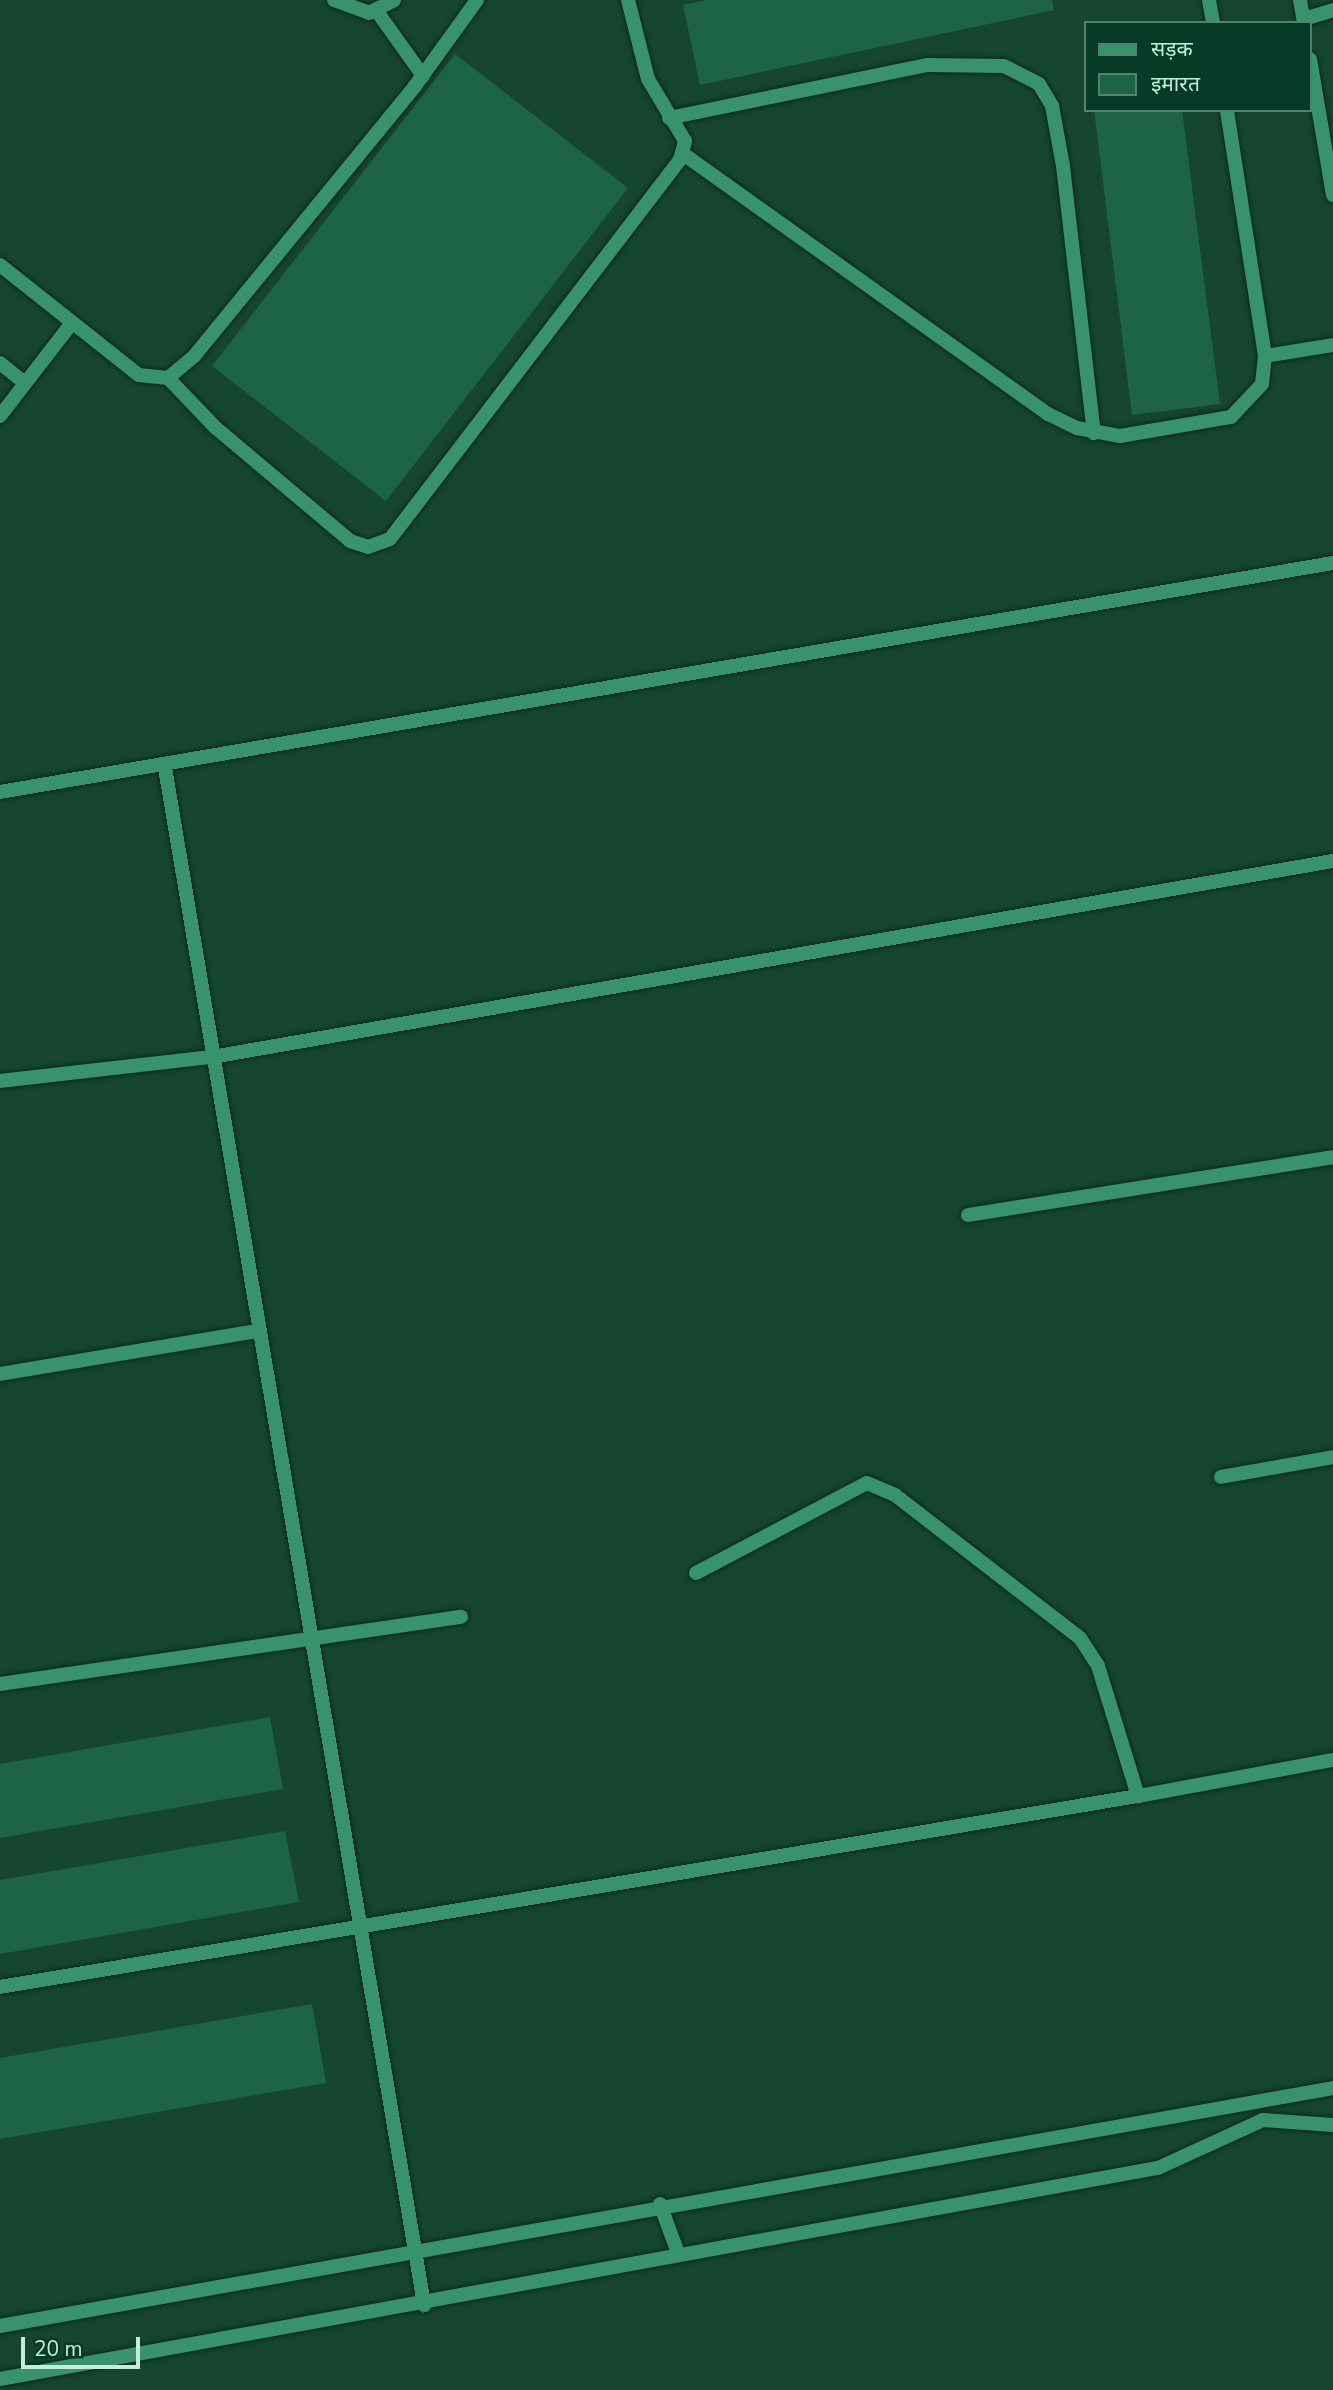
<!DOCTYPE html>
<meta charset="utf-8">
<style>
body{margin:0}
#map{position:relative;width:1333px;height:2390px;overflow:hidden;background:#164631;font-family:"Nunito Sans","Noto Sans Devanagari",sans-serif}
div>[style]{position:absolute}
.building>*{inset:0;background:#1d6346}
.roads{filter:drop-shadow(0 0 2px #0d291c) drop-shadow(0 0 2px #0d291c)}
.street>*{height:14px;margin:-7px;padding:0 7px;transform-origin:7px;border-radius:7px;background:#38936c}
span{translate:-50% -50%;white-space:nowrap;text-align:center;line-height:1.15;-webkit-text-stroke:6px #083b27;paint-order:stroke}
.legend{position:absolute;left:1084px;top:21px;width:228px;height:91px;box-sizing:border-box;background:#083b27;border:2px solid #53826d;margin:0;padding:9px 12px;list-style:none;font-size:21px;color:#c3edd7}
.legend li{display:flex;align-items:center;gap:14px;height:35px}
.legend b{width:35px;border:2px solid #53826d}
.scale{position:absolute;left:21px;top:2337px;width:119px;height:32px;box-sizing:border-box;border:4px solid #c3edd7;border-top:0;padding-left:9px;font-size:21px;line-height:24px;white-space:nowrap;color:#c3edd7;-webkit-text-stroke:5px #083b27;paint-order:stroke}
</style>
<div id="map">
<div class="building">
<div style="clip-path:polygon(707px 0,1052px 0,1054px 10px,700px 85px,683px 5px)"></div>
<div style="clip-path:polygon(455px 54px,628px 188px,386px 501px,212px 366px)"></div>
<div style="clip-path:polygon(1094px 110px,1182px 110px,1220px 404px,1132px 415px)"></div>
<div style="clip-path:polygon(270px 1717px,283px 1789px,0 1838px,0 1764px)"></div>
<div style="clip-path:polygon(285px 1831px,299px 1902px,0 1954px,0 1880px)"></div>
<div style="clip-path:polygon(312px 2004px,326px 2083px,0 2139px,0 2058px)"></div>
</div>
<div class="roads">
<div class="street">
<div style="left:334px;top:0;width:37px;rotate:20deg"></div>
<div style="left:369px;top:13px;width:28px;rotate:-27deg"></div>
<div style="left:1209px;top:0;width:23px;rotate:80deg"></div>
<div style="left:1300px;top:0;width:23px;rotate:80deg"></div>
<div style="left:376px;top:10px;width:81px;rotate:54.5deg"></div>
<div style="left:1304px;top:19px;width:30px;rotate:-17deg"></div>
<div style="left:1310px;top:59px;width:138px;rotate:80.4deg"></div>
<div style="left:669px;top:118px;width:264px;rotate:-11.6deg"></div>
<div style="left:928px;top:65px;width:76px;rotate:0.8deg"></div>
<div style="left:1004px;top:66px;width:39px;rotate:27deg"></div>
<div style="left:1039px;top:84px;width:26px;rotate:59deg"></div>
<div style="left:1052px;top:106px;width:61px;rotate:79.6deg"></div>
<div style="left:1063px;top:166px;width:269px;rotate:83.4deg"></div>
<div style="left:682px;top:153px;width:450px;rotate:35.5deg"></div>
<div style="left:1048px;top:414px;width:32px;rotate:26deg"></div>
<div style="left:1077px;top:428px;width:44px;rotate:10.5deg"></div>
<div style="left:1120px;top:436px;width:113px;rotate:-9.7deg"></div>
<div style="left:1231px;top:417px;width:45px;rotate:-46.8deg"></div>
<div style="left:1262px;top:384px;width:28px;rotate:-84deg"></div>
<div style="left:1265px;top:356px;width:249px;rotate:-98.8deg"></div>
<div style="left:0;top:265px;width:177px;rotate:38.4deg"></div>
<div style="left:139px;top:375px;width:29px;rotate:6deg"></div>
<div style="left:168px;top:378px;width:35px;rotate:-40deg"></div>
<div style="left:195px;top:355px;width:348px;rotate:-50.7deg"></div>
<div style="left:415px;top:86px;width:106px;rotate:-54.2deg"></div>
<div style="left:1265px;top:356px;width:69px;rotate:-9.2deg"></div>
<div style="left:0;top:363px;width:32px;rotate:39deg"></div>
<div style="left:168px;top:378px;width:69px;rotate:46.2deg"></div>
<div style="left:216px;top:428px;width:175px;rotate:40.1deg"></div>
<div style="left:350px;top:541px;width:19px;rotate:18deg"></div>
<div style="left:368px;top:547px;width:23px;rotate:-20deg"></div>
<div style="left:390px;top:539px;width:477px;rotate:-52.6deg"></div>
<div style="left:680px;top:160px;width:20px;rotate:-75deg"></div>
<div style="left:685px;top:141px;width:72px;rotate:-120.8deg"></div>
<div style="left:648px;top:79px;width:81px;rotate:-104.2deg"></div>
<div style="left:0;top:416px;width:118px;rotate:-52.3deg"></div>
<div style="left:165px;top:768px;width:1559px;rotate:80.43deg"></div>
<div style="left:0;top:792px;width:1353px;rotate:-9.75deg"></div>
<div style="left:0;top:1081px;width:213px;rotate:-6.5deg"></div>
<div style="left:212px;top:1057px;width:1138px;rotate:-9.92deg"></div>
<div style="left:968px;top:1215px;width:370px;rotate:-9deg"></div>
<div style="left:0;top:1374px;width:261px;rotate:-9.5deg"></div>
<div style="left:1221px;top:1477px;width:114px;rotate:-10.1deg"></div>
<div style="left:696px;top:1573px;width:193px;rotate:-27.8deg"></div>
<div style="left:867px;top:1483px;width:30px;rotate:23deg"></div>
<div style="left:895px;top:1495px;width:234px;rotate:37.7deg"></div>
<div style="left:1080px;top:1638px;width:33px;rotate:57deg"></div>
<div style="left:1098px;top:1666px;width:136px;rotate:72.9deg"></div>
<div style="left:1138px;top:1796px;width:198px;rotate:-10.5deg"></div>
<div style="left:0;top:1684px;width:466px;rotate:-8.3deg"></div>
<div style="left:0;top:1987px;width:1154px;rotate:-9.53deg"></div>
<div style="left:660px;top:2204px;width:52px;rotate:69.8deg"></div>
<div style="left:0;top:2326px;width:1354px;rotate:-10.12deg"></div>
<div style="left:0;top:2379px;width:1177px;rotate:-10.33deg"></div>
<div style="left:1158px;top:2168px;width:115px;rotate:-24.6deg"></div>
<div style="left:1263px;top:2120px;width:70px;rotate:4.1deg"></div>
</div>
</div>
<ul class="legend">
<li><b style="height:9px;background:#38936c"></b>सड़क</li>
<li><b style="height:19px;background:#1d6346"></b>इमारत</li>
</ul>
<div class="scale">20 m</div>
</div>
